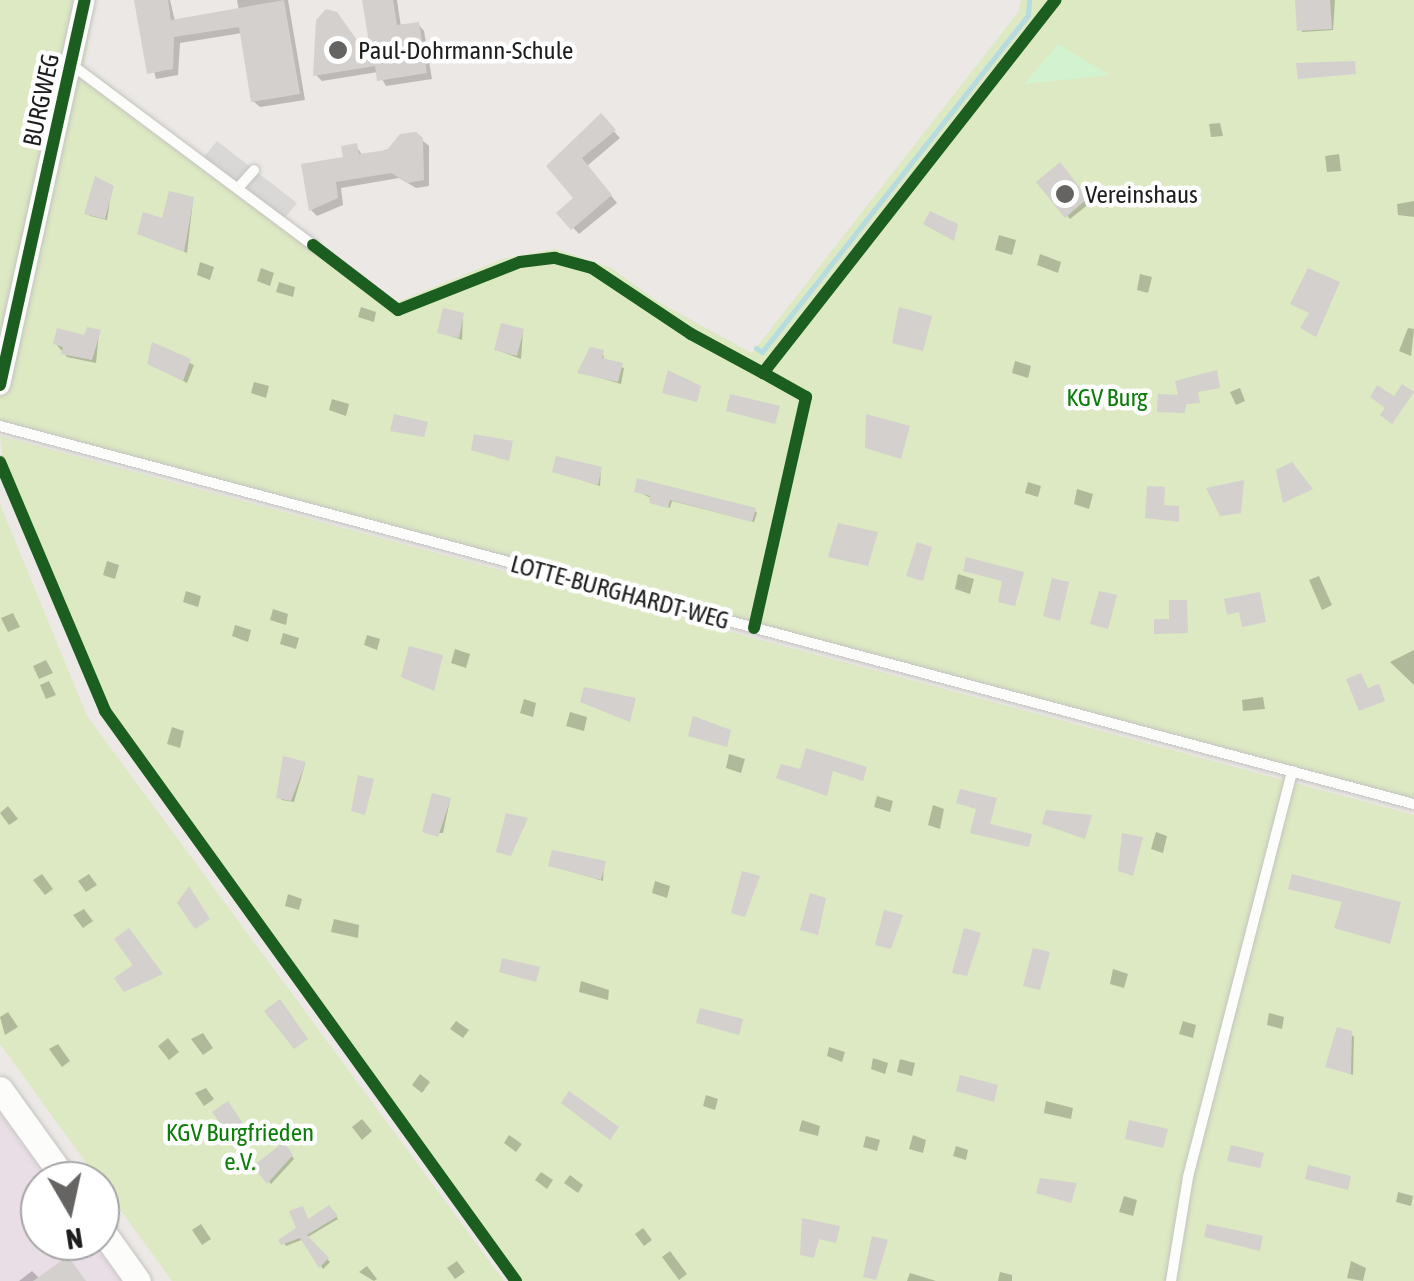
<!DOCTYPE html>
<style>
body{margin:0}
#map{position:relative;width:1414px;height:1281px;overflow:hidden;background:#ebe8e5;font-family:"Asap Condensed",sans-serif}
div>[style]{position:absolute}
.residential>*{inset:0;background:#dad8d7}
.industrial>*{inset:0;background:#e9dde6}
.grass>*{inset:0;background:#dce9c2}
.park>*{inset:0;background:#d3f2cf}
.shadow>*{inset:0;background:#0003}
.stream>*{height:5px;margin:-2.5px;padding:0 2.5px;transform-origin:2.5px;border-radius:2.5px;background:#b7dcdf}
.building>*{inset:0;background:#d3d0ce}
.roads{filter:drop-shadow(0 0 2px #c4c3c1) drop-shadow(0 0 2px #c4c3c1)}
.service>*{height:10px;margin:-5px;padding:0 5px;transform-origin:5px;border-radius:5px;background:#fcfcfb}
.minor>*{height:20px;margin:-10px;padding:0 10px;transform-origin:10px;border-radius:10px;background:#fcfcfb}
.tertiary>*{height:25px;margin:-12.5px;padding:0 12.5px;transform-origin:12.5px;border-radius:12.5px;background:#fcfcfb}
.cycleway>*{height:12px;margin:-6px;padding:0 6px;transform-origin:6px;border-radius:6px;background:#1b5e20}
.dots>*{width:28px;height:28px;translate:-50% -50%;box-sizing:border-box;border:5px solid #fff;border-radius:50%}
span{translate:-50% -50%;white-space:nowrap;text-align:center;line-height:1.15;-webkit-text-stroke:9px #fff;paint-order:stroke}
.poi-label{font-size:25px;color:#1d1d1d}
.left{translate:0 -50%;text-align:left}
.street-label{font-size:25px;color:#1d1d1d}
.park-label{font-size:25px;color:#0d7d09}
.north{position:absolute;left:20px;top:1161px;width:100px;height:100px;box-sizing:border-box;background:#fff;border:2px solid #a5a5a5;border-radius:50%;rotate:171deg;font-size:28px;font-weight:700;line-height:40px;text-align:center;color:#1d1d1d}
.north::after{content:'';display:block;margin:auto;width:35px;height:45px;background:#656463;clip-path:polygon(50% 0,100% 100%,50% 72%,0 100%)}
</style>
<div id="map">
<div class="residential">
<div style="clip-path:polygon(217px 141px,297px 203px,284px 219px,204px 157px)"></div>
</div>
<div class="industrial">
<div style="clip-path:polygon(0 1114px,49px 1181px,40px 1181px,40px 1241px,92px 1241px,121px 1281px,0 1281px)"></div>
</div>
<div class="grass">
<div style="clip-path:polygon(0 0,94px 0,84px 66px,395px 303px,505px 258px,556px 249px,611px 268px,660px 303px,752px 353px,1019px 11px,1021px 0,1414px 0,1414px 799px,0 426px)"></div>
<div style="clip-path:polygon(0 436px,1414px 815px,1414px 1281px,521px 1281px,116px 723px,3px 461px)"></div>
<div style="clip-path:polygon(0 504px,87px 716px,504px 1281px,172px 1281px,0 1044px)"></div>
</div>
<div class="park">
<div style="clip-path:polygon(1058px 44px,1110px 75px,1024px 84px)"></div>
</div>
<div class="shadow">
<div style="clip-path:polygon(137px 0,170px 0,175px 21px,239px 11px,237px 0,288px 0,305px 100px,260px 107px,253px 101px,242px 33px,180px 43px,178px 75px,156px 79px)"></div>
<div style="clip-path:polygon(364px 0,397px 0,401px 27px,418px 24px,424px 31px,432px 79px,386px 86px,378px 72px,322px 81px,316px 75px,343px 22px,376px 67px)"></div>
<div style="clip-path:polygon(1298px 0,1335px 0,1333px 30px,1302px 32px)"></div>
<div style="clip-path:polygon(601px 117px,620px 138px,587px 166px,617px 203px,579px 234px,559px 213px,576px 199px,549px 166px)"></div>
<div style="clip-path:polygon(1220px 123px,1223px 136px,1211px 137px,1209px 124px)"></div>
<div style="clip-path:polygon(422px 140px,429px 146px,429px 186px,416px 188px,399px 178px,341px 188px,343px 205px,317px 216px,311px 210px,356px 146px,363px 156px)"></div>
<div style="clip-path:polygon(1339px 154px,1341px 171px,1327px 172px,1325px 156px)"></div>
<div style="clip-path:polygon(1060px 166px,1090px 203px,1070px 219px,1039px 183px)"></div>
<div style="clip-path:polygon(112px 188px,107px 220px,90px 216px,87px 214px)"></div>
<div style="clip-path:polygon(193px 200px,187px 253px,140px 233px,164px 221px)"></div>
<div style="clip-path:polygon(1414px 201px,1414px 217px,1398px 215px,1397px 204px)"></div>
<div style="clip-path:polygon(999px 235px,1016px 240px,1012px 255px,995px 250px)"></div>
<div style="clip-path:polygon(1040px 254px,1061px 262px,1058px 273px,1037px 265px)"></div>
<div style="clip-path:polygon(200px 262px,214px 267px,210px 280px,197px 275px)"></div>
<div style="clip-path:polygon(261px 268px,274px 273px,270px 286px,257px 281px)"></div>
<div style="clip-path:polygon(1140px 274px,1152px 277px,1148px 293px,1137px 290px)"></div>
<div style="clip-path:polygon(279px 282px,295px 287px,293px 297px,276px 292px)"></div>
<div style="clip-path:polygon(361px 307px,376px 312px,374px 322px,358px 317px)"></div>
<div style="clip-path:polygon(463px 315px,462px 340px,440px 332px)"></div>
<div style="clip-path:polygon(1408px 328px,1414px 329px,1411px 356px,1399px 351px)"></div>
<div style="clip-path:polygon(523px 331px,521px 359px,497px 350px)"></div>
<div style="clip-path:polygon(99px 333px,96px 363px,67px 357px,56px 344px)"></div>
<div style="clip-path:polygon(154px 345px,194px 365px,187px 383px,150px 363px)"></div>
<div style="clip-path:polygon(603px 353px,604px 361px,624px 368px,621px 384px,580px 372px)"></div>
<div style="clip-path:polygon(1015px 361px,1031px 366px,1028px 378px,1012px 373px)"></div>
<div style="clip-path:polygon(254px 382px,269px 386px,266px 398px,251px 393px)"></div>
<div style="clip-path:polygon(1240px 388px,1245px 401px,1236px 405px,1230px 392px)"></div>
<div style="clip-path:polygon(332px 399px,349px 404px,346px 416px,329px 410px)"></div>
<div style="clip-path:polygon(601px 469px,600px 486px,554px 471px)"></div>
<div style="clip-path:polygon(1028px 482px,1041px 486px,1038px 497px,1025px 493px)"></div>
<div style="clip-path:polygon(1077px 489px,1093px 494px,1089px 509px,1074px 504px)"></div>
<div style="clip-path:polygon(637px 491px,755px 511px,757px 513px,754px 522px,672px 501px,670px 508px)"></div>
<div style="clip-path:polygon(107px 561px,119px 565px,115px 579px,103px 575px)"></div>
<div style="clip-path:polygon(958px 574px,974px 579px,970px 594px,955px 589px)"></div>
<div style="clip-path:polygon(1319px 576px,1332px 605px,1322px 610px,1309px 580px)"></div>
<div style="clip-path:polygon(186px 591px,201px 596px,198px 607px,183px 602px)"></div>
<div style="clip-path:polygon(273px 609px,288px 614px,286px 625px,270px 620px)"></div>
<div style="clip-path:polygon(13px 613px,20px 627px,8px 632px,1px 618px)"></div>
<div style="clip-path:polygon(235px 625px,251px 630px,248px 642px,232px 636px)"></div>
<div style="clip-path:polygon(283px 633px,299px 638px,296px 649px,280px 644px)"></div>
<div style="clip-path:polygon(367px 635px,380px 639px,377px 650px,364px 645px)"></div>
<div style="clip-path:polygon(455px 649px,470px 654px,466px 668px,451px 663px)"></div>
<div style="clip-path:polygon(1414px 650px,1414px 685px,1390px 662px)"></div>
<div style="clip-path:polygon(46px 660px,53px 673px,39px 679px,33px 666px)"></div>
<div style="clip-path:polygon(49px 681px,56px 695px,46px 699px,40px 685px)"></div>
<div style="clip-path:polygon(1263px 697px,1265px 709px,1243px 711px,1242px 700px)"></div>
<div style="clip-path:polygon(524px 699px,536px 703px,533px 717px,520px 713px)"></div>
<div style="clip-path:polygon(570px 712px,587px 717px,584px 731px,566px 726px)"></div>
<div style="clip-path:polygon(172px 727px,184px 731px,180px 748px,167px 744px)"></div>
<div style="clip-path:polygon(729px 754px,745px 759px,741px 773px,726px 768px)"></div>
<div style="clip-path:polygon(305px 764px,294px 802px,282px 800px,279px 797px)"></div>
<div style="clip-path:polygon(877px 796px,893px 801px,890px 812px,874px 807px)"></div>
<div style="clip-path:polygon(450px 800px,443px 833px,426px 833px)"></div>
<div style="clip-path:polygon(933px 805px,944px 809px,940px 829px,928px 825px)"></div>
<div style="clip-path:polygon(8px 806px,18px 819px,9px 825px,0 813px)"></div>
<div style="clip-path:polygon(1156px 832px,1167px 836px,1163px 853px,1151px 849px)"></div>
<div style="clip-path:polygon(604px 863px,603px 881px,550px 865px)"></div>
<div style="clip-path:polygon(42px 874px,53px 889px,45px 895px,33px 880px)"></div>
<div style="clip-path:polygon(89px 874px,97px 885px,86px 892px,78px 881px)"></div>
<div style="clip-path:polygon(655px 881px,670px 886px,667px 898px,652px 893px)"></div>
<div style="clip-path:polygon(288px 894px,302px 899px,299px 910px,285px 906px)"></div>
<div style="clip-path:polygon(84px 909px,93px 921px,83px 928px,73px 915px)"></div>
<div style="clip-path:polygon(334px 919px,359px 925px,358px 938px,331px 932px)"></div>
<div style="clip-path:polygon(1113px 969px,1128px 974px,1124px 988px,1110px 984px)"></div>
<div style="clip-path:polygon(581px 981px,609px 990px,608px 1000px,579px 992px)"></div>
<div style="clip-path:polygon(8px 1012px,18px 1027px,5px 1035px,0 1017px)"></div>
<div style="clip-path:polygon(1269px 1013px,1284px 1017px,1282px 1029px,1267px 1025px)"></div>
<div style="clip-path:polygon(456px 1021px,469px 1030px,463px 1038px,450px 1029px)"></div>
<div style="clip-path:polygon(1183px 1021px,1196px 1025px,1193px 1038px,1179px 1034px)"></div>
<div style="clip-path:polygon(203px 1033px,213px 1048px,203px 1055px,191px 1039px)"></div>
<div style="clip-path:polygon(1351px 1034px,1354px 1037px,1353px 1075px,1328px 1066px)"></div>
<div style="clip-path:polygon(168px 1038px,179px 1052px,169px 1060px,158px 1046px)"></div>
<div style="clip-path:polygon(58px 1044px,70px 1061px,62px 1067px,49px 1049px)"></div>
<div style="clip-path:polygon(829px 1047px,845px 1052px,842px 1062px,827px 1056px)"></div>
<div style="clip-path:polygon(873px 1058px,888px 1063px,885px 1074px,871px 1069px)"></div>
<div style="clip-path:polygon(900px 1059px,915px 1063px,912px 1076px,897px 1072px)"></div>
<div style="clip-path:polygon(420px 1074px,430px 1082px,422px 1093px,412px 1085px)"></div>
<div style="clip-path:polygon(206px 1088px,214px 1099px,204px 1106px,195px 1093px)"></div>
<div style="clip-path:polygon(706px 1095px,718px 1099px,715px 1110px,703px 1106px)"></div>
<div style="clip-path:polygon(1046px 1101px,1073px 1108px,1071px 1119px,1044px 1113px)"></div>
<div style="clip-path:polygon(362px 1119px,372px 1131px,362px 1140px,352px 1127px)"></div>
<div style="clip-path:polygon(802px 1120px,820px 1126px,818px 1136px,799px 1131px)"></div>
<div style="clip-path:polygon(509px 1135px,522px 1144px,516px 1152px,504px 1143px)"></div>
<div style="clip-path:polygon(913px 1135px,926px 1140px,923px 1153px,909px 1149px)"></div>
<div style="clip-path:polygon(866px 1136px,880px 1140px,877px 1151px,863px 1147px)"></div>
<div style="clip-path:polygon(284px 1145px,294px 1159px,271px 1184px,257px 1166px)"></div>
<div style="clip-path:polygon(956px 1146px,968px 1150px,966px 1160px,953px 1156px)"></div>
<div style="clip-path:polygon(541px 1172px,553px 1180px,547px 1189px,535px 1180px)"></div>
<div style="clip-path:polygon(570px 1175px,583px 1185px,578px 1193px,564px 1183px)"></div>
<div style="clip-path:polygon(1398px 1192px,1413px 1196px,1411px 1206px,1396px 1202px)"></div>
<div style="clip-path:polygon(1124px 1196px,1137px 1200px,1133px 1216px,1119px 1212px)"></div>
<div style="clip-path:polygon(329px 1208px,338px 1219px,306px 1238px,330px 1262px,323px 1269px,304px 1239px,286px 1246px,282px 1240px)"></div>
<div style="clip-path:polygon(201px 1224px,211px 1239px,202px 1245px,192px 1230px)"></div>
<div style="clip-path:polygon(643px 1228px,652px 1240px,644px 1246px,635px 1234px)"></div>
<div style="clip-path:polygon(670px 1251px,687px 1274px,679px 1280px,662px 1257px)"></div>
<div style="clip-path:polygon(457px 1261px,465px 1272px,455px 1279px,447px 1268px)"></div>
<div style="clip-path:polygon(1351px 1261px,1366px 1268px,1363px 1281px,1347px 1278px)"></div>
<div style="clip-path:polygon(367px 1266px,377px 1279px,374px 1281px,359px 1272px)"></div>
<div style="clip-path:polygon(32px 1271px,40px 1279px,86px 1281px,19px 1281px)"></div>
<div style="clip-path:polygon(1000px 1272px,1012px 1275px,1012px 1281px,998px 1281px)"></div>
<div style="clip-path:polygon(910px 1273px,936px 1281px,907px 1281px)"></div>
</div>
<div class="stream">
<div style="left:756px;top:348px;width:7px;rotate:34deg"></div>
<div style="left:762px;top:352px;width:429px;rotate:-51.7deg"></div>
<div style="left:1028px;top:15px;width:15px;rotate:-86deg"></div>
</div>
<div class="building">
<div style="clip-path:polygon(134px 0,168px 0,171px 20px,284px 0,300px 94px,251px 102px,239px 27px,174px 37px,173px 69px,147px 74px)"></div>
<div style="clip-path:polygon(362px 0,393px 0,397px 25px,419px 22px,427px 73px,377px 81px,375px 66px,313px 76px,316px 20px,326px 9px,337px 12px,372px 61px)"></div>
<div style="clip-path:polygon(1295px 0,1330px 0,1332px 29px,1297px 31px)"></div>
<div style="clip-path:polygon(1355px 61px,1356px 74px,1298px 79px,1296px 63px)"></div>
<div style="clip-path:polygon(601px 113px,616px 130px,582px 158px,612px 195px,571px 230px,556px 213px,573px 198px,546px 166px)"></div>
<div style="clip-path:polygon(416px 132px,423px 138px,424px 180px,408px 183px,391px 173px,336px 182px,338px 198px,309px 211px,301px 164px,343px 157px,341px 146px,357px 143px,359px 154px,387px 150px,400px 134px)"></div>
<div style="clip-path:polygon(1060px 162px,1088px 198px,1065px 218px,1036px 182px)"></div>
<div style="clip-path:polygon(95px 176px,114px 186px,105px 219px,84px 214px)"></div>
<div style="clip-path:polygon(169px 191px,194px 197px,184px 252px,137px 234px,143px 212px,162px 218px)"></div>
<div style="clip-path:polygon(930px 211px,958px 224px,954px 241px,923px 224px)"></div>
<div style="clip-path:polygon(1308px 268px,1340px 282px,1316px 337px,1300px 328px,1309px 313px,1290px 304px)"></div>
<div style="clip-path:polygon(899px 307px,932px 316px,923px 351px,892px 343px)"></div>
<div style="clip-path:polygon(443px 308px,464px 313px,459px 338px,437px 333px)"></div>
<div style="clip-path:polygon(501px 323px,524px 329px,517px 356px,494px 350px)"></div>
<div style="clip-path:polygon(87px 327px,101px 330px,92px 360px,61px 354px,63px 347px,53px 344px,57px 328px,84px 335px)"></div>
<div style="clip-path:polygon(152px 342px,191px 359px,183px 381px,147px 364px)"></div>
<div style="clip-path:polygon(590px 347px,604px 350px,602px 358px,623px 363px,618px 382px,577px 373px)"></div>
<div style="clip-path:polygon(668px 370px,701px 386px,697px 402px,662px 393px)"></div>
<div style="clip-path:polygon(1217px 370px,1220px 388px,1198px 392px,1200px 403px,1186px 404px,1185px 413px,1157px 412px,1158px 394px,1178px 395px,1175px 381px)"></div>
<div style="clip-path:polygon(1402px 384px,1414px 392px,1392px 424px,1380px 415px,1385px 408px,1370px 397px,1377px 385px,1394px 396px)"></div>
<div style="clip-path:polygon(730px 394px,780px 406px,775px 424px,726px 411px)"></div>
<div style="clip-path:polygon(394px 414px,428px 422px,424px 437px,390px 431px)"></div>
<div style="clip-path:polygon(866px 414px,910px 426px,901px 459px,865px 448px)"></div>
<div style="clip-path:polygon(474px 434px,513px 441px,509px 461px,471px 450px)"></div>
<div style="clip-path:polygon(556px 456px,602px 467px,598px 485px,552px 472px)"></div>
<div style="clip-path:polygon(1292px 462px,1313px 489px,1283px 503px,1276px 470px)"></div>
<div style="clip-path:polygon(637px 478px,756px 508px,752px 522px,670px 500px,668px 508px,649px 503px,650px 496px,634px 492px)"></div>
<div style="clip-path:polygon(1244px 480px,1241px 513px,1220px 516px,1206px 488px)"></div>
<div style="clip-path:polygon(1147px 486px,1165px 487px,1164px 505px,1179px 506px,1179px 522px,1145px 518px)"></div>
<div style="clip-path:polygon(838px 523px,878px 532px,868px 566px,828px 557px)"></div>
<div style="clip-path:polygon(917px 542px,932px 547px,923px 581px,906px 576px)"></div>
<div style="clip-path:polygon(966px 557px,1024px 572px,1015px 606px,998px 602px,1002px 581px,963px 571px)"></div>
<div style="clip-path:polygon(1052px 578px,1069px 582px,1060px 621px,1043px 616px)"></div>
<div style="clip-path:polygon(1099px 591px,1117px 595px,1108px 629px,1090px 624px)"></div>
<div style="clip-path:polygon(1260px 592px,1266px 622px,1242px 627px,1239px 612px,1227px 615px,1224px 599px)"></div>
<div style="clip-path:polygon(1169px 600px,1187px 600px,1188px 633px,1154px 634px,1154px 619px,1169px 619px)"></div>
<div style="clip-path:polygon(409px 646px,443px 655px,434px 691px,401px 677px)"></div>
<div style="clip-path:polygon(1361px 673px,1368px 688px,1379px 684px,1385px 701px,1359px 711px,1346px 679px)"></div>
<div style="clip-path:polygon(584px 687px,636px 698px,630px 722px,580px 702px)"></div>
<div style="clip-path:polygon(693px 716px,731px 730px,727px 747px,688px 736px)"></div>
<div style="clip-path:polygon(806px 748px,867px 767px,863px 781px,833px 771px,827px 796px,776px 778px,781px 764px,800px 769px)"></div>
<div style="clip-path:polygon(283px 756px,306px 762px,291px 801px,276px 798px)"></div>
<div style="clip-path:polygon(358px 775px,374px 779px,365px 815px,351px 811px)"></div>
<div style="clip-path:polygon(960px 789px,997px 798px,990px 824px,1032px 834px,1029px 847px,970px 833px,976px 809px,956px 803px)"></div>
<div style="clip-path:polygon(432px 793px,451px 798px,438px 837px,422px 832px)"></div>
<div style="clip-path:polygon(1046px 810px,1092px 815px,1085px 839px,1042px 824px)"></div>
<div style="clip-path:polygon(506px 813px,528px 818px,511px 856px,496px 852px)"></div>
<div style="clip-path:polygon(1122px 833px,1143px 837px,1133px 876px,1118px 871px)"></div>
<div style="clip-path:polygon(552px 850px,606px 861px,601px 880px,548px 866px)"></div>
<div style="clip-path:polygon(742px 871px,760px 876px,745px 917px,731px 913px)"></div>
<div style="clip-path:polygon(1292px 874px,1401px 902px,1390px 944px,1334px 928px,1342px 902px,1288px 889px)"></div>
<div style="clip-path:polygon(189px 886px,210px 919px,195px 929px,177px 903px)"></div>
<div style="clip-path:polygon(810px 893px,826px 898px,818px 935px,800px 930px)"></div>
<div style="clip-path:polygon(884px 910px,903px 915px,891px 949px,875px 945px)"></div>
<div style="clip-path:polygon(129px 928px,163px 974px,124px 992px,114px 978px,133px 965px,114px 939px)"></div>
<div style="clip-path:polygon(964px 928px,981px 933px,967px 976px,952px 973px)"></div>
<div style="clip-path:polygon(1033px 948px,1050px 952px,1040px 990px,1023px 986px)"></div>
<div style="clip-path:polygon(502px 958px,540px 967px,536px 982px,499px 972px)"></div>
<div style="clip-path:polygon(280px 999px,308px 1039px,294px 1049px,264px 1011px)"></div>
<div style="clip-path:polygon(700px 1008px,743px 1019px,739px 1035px,696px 1023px)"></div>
<div style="clip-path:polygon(1337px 1027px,1352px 1031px,1351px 1074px,1325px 1067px)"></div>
<div style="clip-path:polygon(960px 1075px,998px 1085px,994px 1102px,956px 1091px)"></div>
<div style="clip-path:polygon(569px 1091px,619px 1127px,610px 1140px,561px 1103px)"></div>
<div style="clip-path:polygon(228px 1101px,246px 1128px,230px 1138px,212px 1112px)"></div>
<div style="clip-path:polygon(1129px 1120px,1168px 1129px,1163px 1148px,1125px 1139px)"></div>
<div style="clip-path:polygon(284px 1142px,293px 1155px,267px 1184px,253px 1166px)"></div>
<div style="clip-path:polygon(1231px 1145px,1264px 1153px,1260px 1168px,1227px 1161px)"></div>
<div style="clip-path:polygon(1308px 1165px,1351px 1176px,1348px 1190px,1305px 1179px)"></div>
<div style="clip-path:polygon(1040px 1178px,1077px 1183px,1071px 1203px,1036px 1193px)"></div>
<div style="clip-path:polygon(329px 1205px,338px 1216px,307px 1235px,329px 1258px,319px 1268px,300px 1238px,281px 1245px,278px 1240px,296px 1228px,289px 1211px,303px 1206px,308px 1219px)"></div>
<div style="clip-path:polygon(802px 1218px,840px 1226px,836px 1243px,819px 1239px,814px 1258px,800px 1255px)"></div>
<div style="clip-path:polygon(1207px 1224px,1263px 1236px,1260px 1251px,1204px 1237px)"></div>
<div style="clip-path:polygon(872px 1236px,888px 1240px,876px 1280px,863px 1277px)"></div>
<div style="clip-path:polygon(68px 1256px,86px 1281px,33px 1281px)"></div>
</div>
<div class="roads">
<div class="service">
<div style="left:72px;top:65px;width:301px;rotate:36.8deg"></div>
<div style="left:238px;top:188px;width:24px;rotate:-48deg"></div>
<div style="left:0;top:426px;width:1464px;rotate:14.97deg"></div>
<div style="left:1171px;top:1281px;width:105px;rotate:-80.7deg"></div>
<div style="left:1188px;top:1177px;width:419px;rotate:-75.6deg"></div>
</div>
<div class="minor">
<div style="left:0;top:385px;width:394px;rotate:-77.6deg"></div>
</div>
<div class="tertiary">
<div style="left:0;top:1089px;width:113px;rotate:54.3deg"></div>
<div style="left:100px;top:1228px;width:65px;rotate:54.4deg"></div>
</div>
</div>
<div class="cycleway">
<div style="left:313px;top:245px;width:107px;rotate:37.4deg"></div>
<div style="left:398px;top:310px;width:131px;rotate:-21.5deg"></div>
<div style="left:520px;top:262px;width:35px;rotate:-7deg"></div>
<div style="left:555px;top:258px;width:38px;rotate:15deg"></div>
<div style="left:592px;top:268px;width:119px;rotate:33.7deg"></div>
<div style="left:691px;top:334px;width:82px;rotate:28.4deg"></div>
<div style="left:763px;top:373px;width:474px;rotate:-51.9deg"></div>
<div style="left:0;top:385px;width:394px;rotate:-77.6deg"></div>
<div style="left:0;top:462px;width:270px;rotate:67.1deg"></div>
<div style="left:105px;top:711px;width:703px;rotate:54.21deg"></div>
<div style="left:754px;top:628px;width:237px;rotate:-77.3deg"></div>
<div style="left:806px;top:397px;width:49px;rotate:-150.8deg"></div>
</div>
<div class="dots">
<div style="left:338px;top:50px;background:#656463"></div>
<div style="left:1065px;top:194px;background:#656463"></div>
</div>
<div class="poi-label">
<span class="left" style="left:358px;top:50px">Paul-Dohrmann-Schule</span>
<span class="left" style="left:1085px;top:194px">Vereinshaus</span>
</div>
<div class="street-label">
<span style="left:41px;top:100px;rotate:-78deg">BURGWEG</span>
<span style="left:620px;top:592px;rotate:15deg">LOTTE-BURGHARDT-WEG</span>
</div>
<div class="park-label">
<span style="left:1107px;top:397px">KGV Burg</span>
<span style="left:240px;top:1147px">KGV Burgfrieden<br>e.V.</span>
</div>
<div class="north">N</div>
</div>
